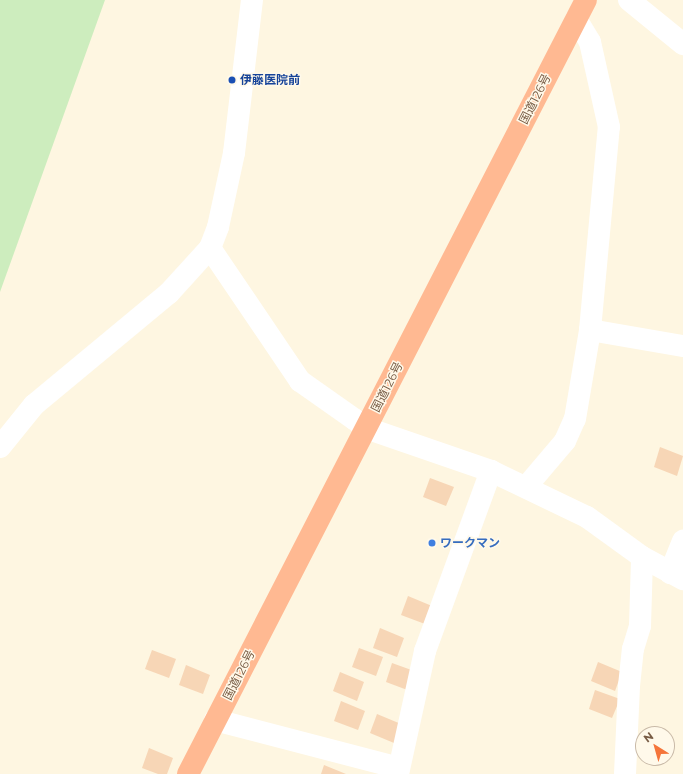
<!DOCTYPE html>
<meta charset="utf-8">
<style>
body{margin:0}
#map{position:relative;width:683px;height:774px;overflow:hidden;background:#fef6e1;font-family:Montserrat,"Noto Sans JP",sans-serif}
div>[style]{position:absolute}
.green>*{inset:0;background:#cdedbe}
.building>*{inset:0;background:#f7d6b6}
.minor>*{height:22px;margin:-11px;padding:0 11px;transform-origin:11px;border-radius:11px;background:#fff}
.highway>*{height:22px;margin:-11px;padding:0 11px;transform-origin:11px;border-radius:11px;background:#ffb992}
.dots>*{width:11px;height:11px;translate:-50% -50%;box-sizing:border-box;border:2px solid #fff9ea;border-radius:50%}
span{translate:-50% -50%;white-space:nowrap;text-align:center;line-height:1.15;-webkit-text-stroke:3px #fff9ea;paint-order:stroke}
.transit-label{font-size:12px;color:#164399;font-weight:700}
.left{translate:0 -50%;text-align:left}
.street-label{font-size:12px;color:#785c45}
.shop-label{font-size:12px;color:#366cbe;font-weight:700}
.north{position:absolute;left:635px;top:726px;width:40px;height:40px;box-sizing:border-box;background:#fff9ea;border:1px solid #c9baa8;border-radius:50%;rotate:323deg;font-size:11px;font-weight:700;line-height:16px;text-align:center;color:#785c45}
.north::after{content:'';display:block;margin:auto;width:14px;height:18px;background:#f5753a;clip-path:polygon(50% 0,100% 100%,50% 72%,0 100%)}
</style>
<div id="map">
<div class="green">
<div style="clip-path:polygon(0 0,105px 0,0 292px)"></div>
</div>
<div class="building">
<div style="clip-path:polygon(660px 447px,683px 456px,677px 476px,654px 467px)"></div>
<div style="clip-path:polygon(430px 478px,454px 487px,446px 506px,423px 497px)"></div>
<div style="clip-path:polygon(408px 596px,432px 606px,425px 624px,401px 615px)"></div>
<div style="clip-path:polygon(380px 628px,404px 638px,397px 657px,373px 648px)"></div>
<div style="clip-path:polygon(359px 648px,383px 657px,376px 676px,352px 667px)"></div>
<div style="clip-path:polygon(152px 650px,176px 659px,169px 678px,145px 669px)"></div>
<div style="clip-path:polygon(598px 662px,622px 672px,615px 691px,591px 681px)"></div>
<div style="clip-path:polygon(392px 663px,417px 672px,410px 691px,386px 682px)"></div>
<div style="clip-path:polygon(186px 665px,210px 675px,203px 694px,179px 685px)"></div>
<div style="clip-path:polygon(340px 672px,364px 682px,357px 701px,333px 691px)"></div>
<div style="clip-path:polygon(595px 690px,620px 699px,612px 718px,589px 709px)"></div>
<div style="clip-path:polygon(341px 701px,365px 711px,358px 730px,334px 721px)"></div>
<div style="clip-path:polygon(377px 714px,401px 724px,394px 743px,370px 733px)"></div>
<div style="clip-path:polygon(149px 748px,173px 758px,167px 774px,158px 774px,142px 768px)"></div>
<div style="clip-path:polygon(324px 765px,346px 774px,321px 774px)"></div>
</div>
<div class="minor">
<div style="left:629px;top:0;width:70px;rotate:39.2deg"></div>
<div style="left:210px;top:248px;width:161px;rotate:55.9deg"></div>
<div style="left:300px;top:381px;width:66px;rotate:35.1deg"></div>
<div style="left:354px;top:419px;width:15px;rotate:37deg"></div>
<div style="left:366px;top:428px;width:132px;rotate:19deg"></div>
<div style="left:491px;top:471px;width:106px;rotate:25.6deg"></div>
<div style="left:587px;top:517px;width:68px;rotate:36deg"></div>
<div style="left:642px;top:557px;width:47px;rotate:28.2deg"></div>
<div style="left:590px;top:330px;width:94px;rotate:9.8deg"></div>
<div style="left:0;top:447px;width:54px;rotate:-51deg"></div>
<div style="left:34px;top:405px;width:175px;rotate:-39.7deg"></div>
<div style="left:169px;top:293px;width:61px;rotate:-47.7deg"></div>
<div style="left:210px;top:248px;width:22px;rotate:-69deg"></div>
<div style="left:218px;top:227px;width:76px;rotate:-77.8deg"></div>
<div style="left:234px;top:153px;width:154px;rotate:-83.3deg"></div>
<div style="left:526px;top:487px;width:60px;rotate:-49.7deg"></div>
<div style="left:565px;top:441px;width:24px;rotate:-66deg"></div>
<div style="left:575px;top:419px;width:90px;rotate:-80.4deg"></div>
<div style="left:590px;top:330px;width:204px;rotate:-84.7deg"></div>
<div style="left:609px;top:127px;width:87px;rotate:-102.6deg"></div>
<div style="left:590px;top:42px;width:27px;rotate:-121deg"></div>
<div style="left:670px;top:573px;width:35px;rotate:-68deg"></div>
<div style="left:215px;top:720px;width:190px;rotate:14.6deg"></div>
<div style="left:398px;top:774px;width:126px;rotate:-77.6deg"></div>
<div style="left:425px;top:651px;width:192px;rotate:-69.9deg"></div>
<div style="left:625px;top:774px;width:88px;rotate:-87.4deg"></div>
<div style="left:629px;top:686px;width:37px;rotate:-84deg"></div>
<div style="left:633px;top:649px;width:24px;rotate:-73deg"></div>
<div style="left:640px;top:626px;width:69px;rotate:-88.3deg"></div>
</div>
<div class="highway">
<div style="left:188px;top:774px;width:870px;rotate:-62.79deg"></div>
</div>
<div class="dots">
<div style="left:232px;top:80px;background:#1a4fb4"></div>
<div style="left:432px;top:543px;background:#3f7fe0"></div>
</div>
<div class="transit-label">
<span class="left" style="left:240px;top:80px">伊藤医院前</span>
</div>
<div class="street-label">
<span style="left:535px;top:99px;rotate:-63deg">国道126号</span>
<span style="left:387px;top:387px;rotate:-63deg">国道126号</span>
<span style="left:239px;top:675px;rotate:-63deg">国道126号</span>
</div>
<div class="shop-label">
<span class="left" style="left:440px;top:543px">ワークマン</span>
</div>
<div class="north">N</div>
</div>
